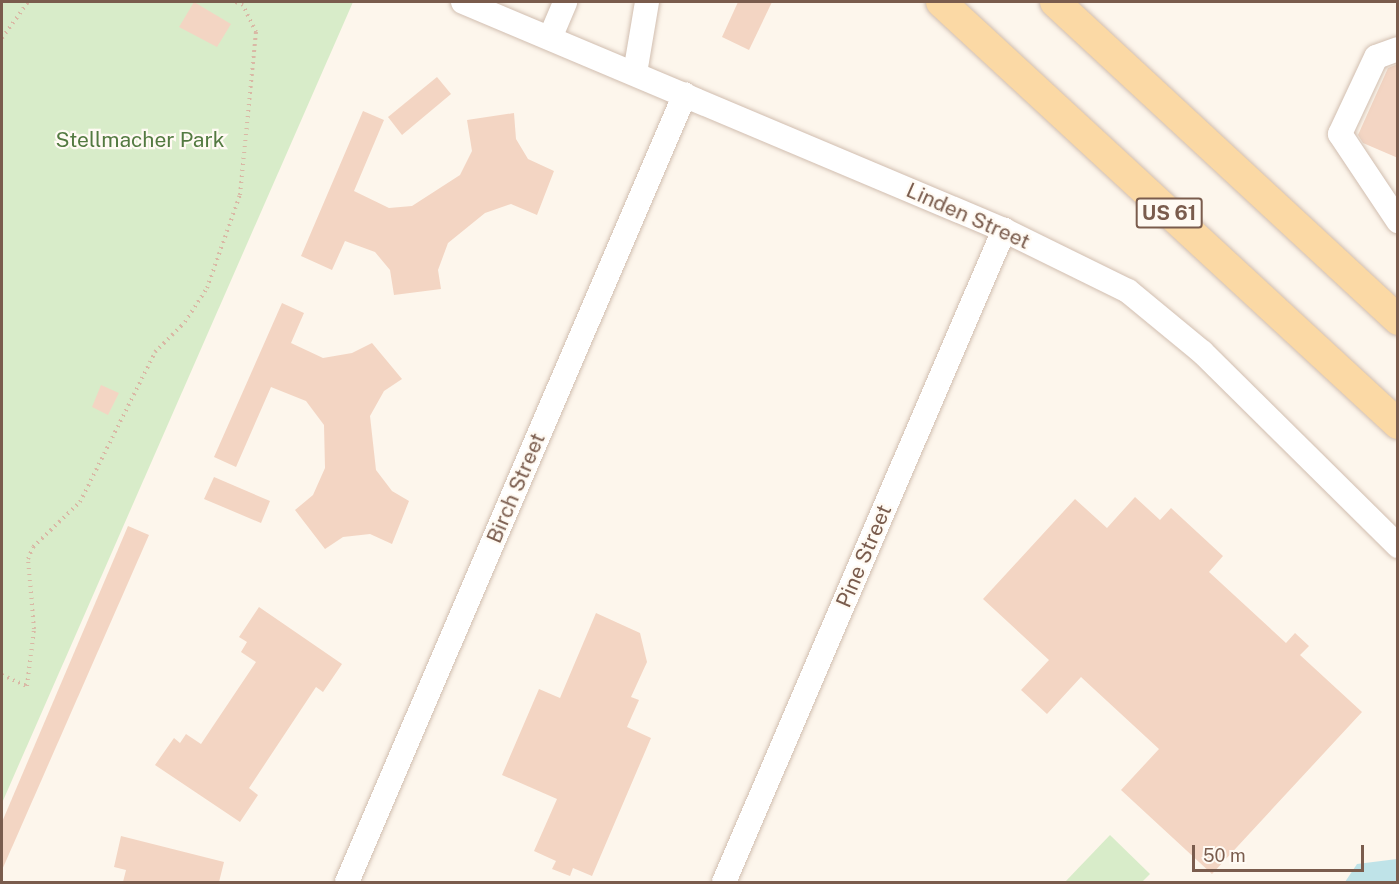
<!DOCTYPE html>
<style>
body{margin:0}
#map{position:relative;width:1399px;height:884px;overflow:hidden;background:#fdf6ec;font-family:"Public Sans",sans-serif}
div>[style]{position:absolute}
.green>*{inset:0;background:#d8ecc9}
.water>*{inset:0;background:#bfe3e8}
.building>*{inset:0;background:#f3d5c3}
.path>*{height:4px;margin-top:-2px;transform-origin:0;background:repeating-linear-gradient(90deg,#d9b8a5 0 1.5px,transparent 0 6px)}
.roads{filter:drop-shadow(0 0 2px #d1beb0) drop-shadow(0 0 2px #d1beb0)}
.minor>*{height:24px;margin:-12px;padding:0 12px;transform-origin:12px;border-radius:12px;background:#fff}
.major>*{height:30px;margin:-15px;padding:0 15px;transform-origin:15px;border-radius:15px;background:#fbd9a5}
span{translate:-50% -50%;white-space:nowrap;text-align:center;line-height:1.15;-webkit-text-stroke:4.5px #fffaf3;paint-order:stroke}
.shield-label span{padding:2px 4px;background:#fffaf3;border:2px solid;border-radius:4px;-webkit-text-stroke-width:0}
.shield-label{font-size:20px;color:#7a5c4d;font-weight:700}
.park-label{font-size:21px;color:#537a41}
.street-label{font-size:21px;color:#7a5c4d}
.frame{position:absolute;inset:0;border:3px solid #7a5c4d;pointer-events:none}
.scale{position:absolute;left:1192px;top:845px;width:172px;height:27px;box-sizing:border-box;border:3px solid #7a5c4d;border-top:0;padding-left:8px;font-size:18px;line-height:21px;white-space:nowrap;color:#7a5c4d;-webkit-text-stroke:4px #fffaf3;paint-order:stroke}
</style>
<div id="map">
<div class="green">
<div style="clip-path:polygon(2px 2px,353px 2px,2px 803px)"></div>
<div style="clip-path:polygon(1110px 835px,1150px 874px,1142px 882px,1065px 882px)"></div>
</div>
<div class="water">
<div style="clip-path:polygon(1397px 859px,1397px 882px,1345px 882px,1357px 864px)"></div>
</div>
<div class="building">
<div style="clip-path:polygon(194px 2px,231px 24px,217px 47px,179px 27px)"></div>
<div style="clip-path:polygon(738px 2px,772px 2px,749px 50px,722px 37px)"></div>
<div style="clip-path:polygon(1398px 64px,1398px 158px,1363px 143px,1358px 135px,1388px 68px)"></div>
<div style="clip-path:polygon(437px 77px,451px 94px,402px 135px,388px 117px)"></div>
<div style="clip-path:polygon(363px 111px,384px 120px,354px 191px,389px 208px,412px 206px,460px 175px,472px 151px,467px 120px,514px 113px,516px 139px,528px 159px,554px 171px,537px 215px,511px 204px,485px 213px,448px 243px,438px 270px,441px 289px,394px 295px,390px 270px,375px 252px,345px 241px,332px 270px,301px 256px)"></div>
<div style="clip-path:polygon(282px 303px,304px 313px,291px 343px,323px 358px,352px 353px,372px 343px,402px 379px,384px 391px,370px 416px,376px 470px,392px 491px,409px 501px,392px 544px,370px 534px,343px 537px,325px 549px,295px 510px,313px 495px,325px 468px,324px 425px,306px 401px,271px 387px,236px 467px,214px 457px)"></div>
<div style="clip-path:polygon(101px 385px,119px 393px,108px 415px,92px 407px)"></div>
<div style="clip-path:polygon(214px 477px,270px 501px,261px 523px,204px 499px)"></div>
<div style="clip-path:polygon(1135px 497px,1160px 520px,1171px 508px,1223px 556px,1209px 572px,1286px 643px,1295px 633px,1309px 646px,1300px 655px,1362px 712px,1212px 874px,1121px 790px,1159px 749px,1081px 677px,1047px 714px,1021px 690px,1049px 660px,983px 599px,1075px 499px,1107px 528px)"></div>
<div style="clip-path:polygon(128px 526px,149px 535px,2px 870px,2px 822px)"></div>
<div style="clip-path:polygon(259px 607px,342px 664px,323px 692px,316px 687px,249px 788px,258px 795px,240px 822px,155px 765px,174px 738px,180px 743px,186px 734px,201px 744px,256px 662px,241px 652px,247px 642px,239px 637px)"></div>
<div style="clip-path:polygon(596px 613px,640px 633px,647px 662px,631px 697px,639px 700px,627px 727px,651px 738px,592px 876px,573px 868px,570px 876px,552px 869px,556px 861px,534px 851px,557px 799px,502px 775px,539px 689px,560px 698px)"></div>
<div style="clip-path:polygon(121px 836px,224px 862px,219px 882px,123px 882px,126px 870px,114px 867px)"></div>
</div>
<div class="path">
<div style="left:2px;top:38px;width:44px;rotate:-54.2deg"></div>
<div style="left:2px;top:675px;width:27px;rotate:24deg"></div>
<div style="left:27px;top:686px;width:57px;rotate:-83deg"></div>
<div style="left:34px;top:629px;width:70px;rotate:-94.9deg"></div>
<div style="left:28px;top:559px;width:13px;rotate:-67deg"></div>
<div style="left:33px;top:547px;width:65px;rotate:-43.8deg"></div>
<div style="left:80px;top:502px;width:168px;rotate:-63.4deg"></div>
<div style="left:155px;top:352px;width:42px;rotate:-45deg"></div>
<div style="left:185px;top:322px;width:40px;rotate:-57.1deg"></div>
<div style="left:207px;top:288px;width:99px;rotate:-70.5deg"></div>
<div style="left:240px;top:195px;width:164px;rotate:-84.4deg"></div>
<div style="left:256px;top:32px;width:30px;rotate:-116deg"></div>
<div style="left:243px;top:5px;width:8px;rotate:-157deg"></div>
</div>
<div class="roads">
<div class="minor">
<div style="left:463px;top:2px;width:587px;rotate:22.85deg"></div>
<div style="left:1004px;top:230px;width:138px;rotate:26.2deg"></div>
<div style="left:1128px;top:291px;width:96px;rotate:39.5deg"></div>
<div style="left:1202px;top:352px;width:276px;rotate:44.7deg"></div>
<div style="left:550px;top:38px;width:39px;rotate:-67deg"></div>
<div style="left:1398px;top:49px;width:23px;rotate:160deg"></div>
<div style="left:1376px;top:57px;width:85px;rotate:115.1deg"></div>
<div style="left:1340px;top:134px;width:105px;rotate:56.3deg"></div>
<div style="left:635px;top:73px;width:72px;rotate:-80.4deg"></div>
<div style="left:347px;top:882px;width:857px;rotate:-66.78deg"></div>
<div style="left:724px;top:882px;width:710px;rotate:-66.76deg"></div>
</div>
<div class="major">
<div style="left:941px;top:2px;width:622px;rotate:42.72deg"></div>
<div style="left:1055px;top:2px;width:468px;rotate:42.8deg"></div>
</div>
</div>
<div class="shield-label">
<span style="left:1169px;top:213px">US 61</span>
</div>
<div class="park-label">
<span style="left:140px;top:140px">Stellmacher Park</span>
</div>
<div class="street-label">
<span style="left:968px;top:216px;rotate:24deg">Linden Street</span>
<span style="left:516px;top:488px;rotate:-67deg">Birch Street</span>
<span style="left:864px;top:556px;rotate:-67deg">Pine Street</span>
</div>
<div class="frame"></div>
<div class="scale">50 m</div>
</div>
